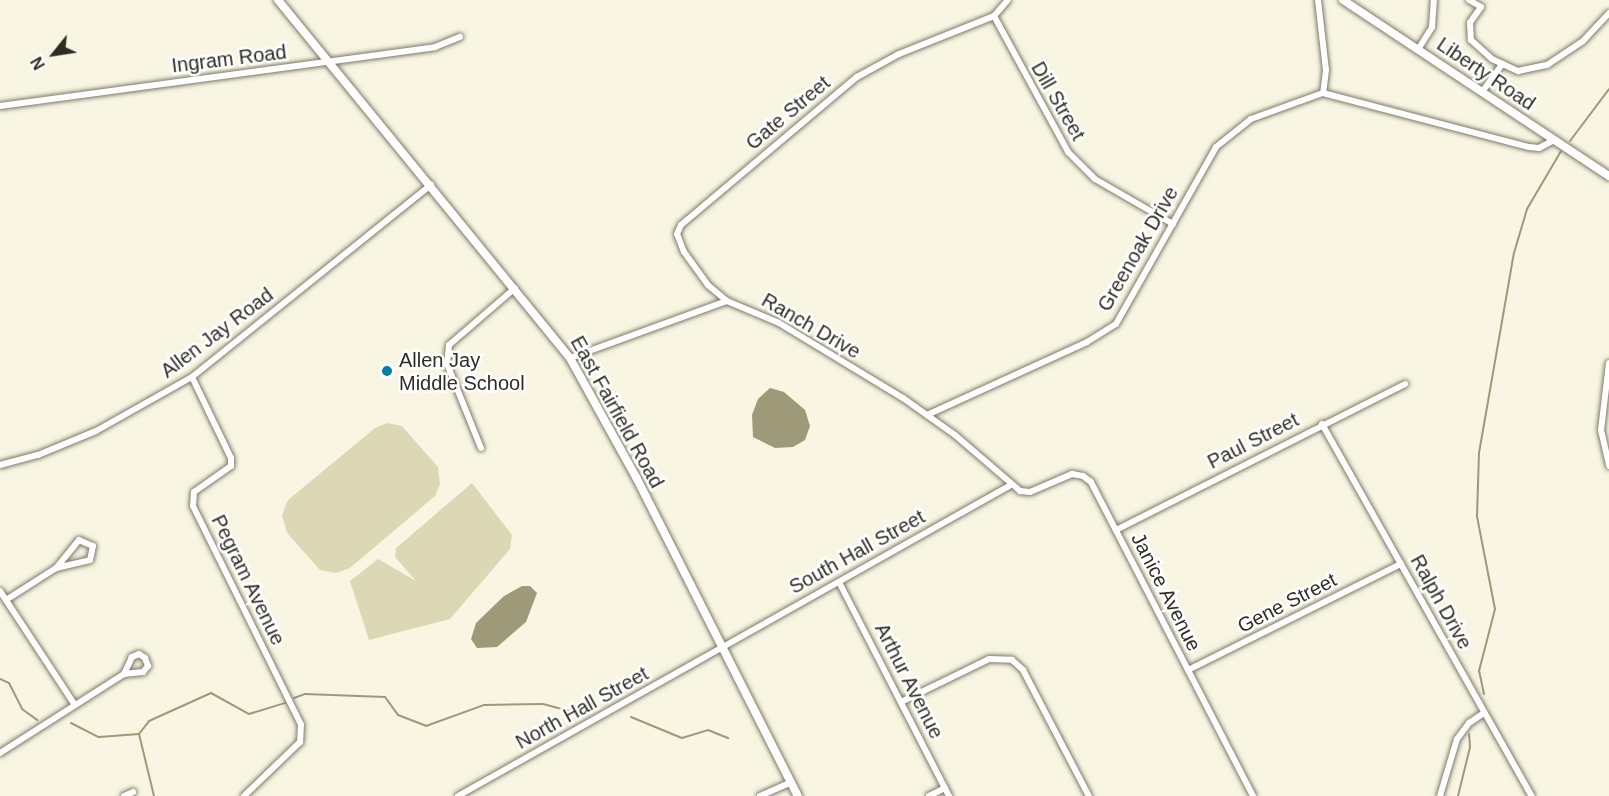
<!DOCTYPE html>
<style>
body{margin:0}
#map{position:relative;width:1609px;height:796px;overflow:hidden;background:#f8f6e2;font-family:Helvetica,sans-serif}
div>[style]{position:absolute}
.green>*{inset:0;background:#dcd8b6}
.water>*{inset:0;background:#9e9979}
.stream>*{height:2px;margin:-1px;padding:0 1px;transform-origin:1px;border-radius:1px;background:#9e9979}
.roads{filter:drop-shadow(0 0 2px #7d7a69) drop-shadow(0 0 2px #7d7a69)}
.minor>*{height:6px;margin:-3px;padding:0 3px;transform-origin:3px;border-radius:3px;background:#fff}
.secondary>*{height:8px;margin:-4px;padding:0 4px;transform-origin:4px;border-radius:4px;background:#fff}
.dots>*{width:16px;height:16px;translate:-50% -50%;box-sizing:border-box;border:3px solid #fff;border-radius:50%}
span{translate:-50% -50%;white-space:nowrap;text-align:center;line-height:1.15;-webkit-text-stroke:5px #fff;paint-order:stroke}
.street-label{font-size:20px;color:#2e2d25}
.poi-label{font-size:20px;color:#2e2d25}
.left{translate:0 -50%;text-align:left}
.north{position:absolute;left:24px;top:24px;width:60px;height:60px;-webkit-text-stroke:4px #fff;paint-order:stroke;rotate:240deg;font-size:16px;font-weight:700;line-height:24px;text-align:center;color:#2e2d25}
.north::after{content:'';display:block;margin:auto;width:21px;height:27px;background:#2e2d25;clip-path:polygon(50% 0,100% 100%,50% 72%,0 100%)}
</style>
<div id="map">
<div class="green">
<div style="clip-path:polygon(387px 423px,402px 426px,438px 467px,440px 484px,435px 496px,350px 568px,336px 573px,320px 570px,287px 533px,282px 515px,288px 500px,375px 428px)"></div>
<div style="clip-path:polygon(472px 483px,512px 535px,510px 549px,450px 619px,369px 640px,350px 581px,378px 559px,416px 581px,395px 557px,396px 548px)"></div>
</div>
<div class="water">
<div style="clip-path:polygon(770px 388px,784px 392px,805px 410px,810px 426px,805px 440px,793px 447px,775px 448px,753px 437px,752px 415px,758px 399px)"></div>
<div style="clip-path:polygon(522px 586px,530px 586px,537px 593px,526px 622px,497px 647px,477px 648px,471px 639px,476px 623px,504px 596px)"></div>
</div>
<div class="stream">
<div style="left:1570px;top:141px;width:65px;rotate:-53.1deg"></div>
<div style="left:0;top:679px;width:10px;rotate:24deg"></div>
<div style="left:9px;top:683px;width:29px;rotate:63deg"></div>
<div style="left:22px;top:709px;width:19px;rotate:36deg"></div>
<div style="left:1484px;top:694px;width:24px;rotate:-102deg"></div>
<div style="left:1479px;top:671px;width:64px;rotate:-75.5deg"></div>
<div style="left:1495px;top:609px;width:95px;rotate:-101deg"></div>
<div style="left:1477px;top:516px;width:63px;rotate:-88.2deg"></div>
<div style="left:1479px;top:453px;width:203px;rotate:-80.1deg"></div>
<div style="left:1514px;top:253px;width:46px;rotate:-73.5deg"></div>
<div style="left:1527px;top:209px;width:67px;rotate:-59.6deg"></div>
<div style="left:294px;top:698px;width:12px;rotate:-20deg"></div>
<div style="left:305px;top:694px;width:80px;rotate:2.1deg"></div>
<div style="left:385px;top:697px;width:22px;rotate:54deg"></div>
<div style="left:398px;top:715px;width:30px;rotate:21deg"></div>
<div style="left:426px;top:726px;width:62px;rotate:-19.9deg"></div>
<div style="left:484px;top:705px;width:59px;rotate:-1deg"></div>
<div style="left:543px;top:704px;width:34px;rotate:15deg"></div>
<div style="left:631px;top:717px;width:55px;rotate:22.4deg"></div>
<div style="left:682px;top:738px;width:27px;rotate:-17deg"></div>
<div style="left:708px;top:730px;width:22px;rotate:22deg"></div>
<div style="left:71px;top:723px;width:31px;rotate:27deg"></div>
<div style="left:99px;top:737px;width:40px;rotate:-4.3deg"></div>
<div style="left:139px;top:734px;width:64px;rotate:76.4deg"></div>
<div style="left:139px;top:734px;width:16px;rotate:-52deg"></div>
<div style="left:149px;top:721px;width:68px;rotate:-24.3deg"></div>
<div style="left:211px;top:693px;width:43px;rotate:28.9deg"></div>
<div style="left:249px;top:714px;width:38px;rotate:-17deg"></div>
<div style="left:1458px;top:796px;width:50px;rotate:-76.2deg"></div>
<div style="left:1470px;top:747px;width:13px;rotate:-94deg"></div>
</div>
<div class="roads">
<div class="minor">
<div style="left:1318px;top:0;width:70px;rotate:83.5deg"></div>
<div style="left:1326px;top:70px;width:23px;rotate:97deg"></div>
<div style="left:1469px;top:0;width:14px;rotate:30deg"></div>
<div style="left:1481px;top:7px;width:19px;rotate:125deg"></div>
<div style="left:1470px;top:23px;width:17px;rotate:87deg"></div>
<div style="left:1471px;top:40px;width:28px;rotate:42deg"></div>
<div style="left:1492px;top:59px;width:29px;rotate:25deg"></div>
<div style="left:1518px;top:71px;width:30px;rotate:-12deg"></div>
<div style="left:1547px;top:65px;width:43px;rotate:-33.7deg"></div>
<div style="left:1583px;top:41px;width:38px;rotate:-47deg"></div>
<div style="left:994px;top:16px;width:155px;rotate:61.4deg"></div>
<div style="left:1068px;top:152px;width:38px;rotate:45deg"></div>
<div style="left:1095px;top:179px;width:90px;rotate:30deg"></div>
<div style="left:1419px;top:48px;width:25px;rotate:-58deg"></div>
<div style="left:1432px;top:27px;width:27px;rotate:-86deg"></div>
<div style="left:1482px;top:92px;width:34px;rotate:-54deg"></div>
<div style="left:0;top:106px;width:439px;rotate:-7.7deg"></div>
<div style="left:435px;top:47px;width:27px;rotate:-22deg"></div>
<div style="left:727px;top:301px;width:25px;rotate:-140deg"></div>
<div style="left:708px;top:285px;width:41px;rotate:-126deg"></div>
<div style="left:684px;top:252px;width:19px;rotate:-111deg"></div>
<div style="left:677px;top:234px;width:10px;rotate:-66deg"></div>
<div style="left:681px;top:225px;width:230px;rotate:-40.1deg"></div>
<div style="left:857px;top:77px;width:48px;rotate:-28.7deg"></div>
<div style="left:899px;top:54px;width:102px;rotate:-21.8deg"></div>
<div style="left:994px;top:16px;width:21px;rotate:-49deg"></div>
<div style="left:570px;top:358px;width:167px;rotate:-20deg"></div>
<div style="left:727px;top:301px;width:56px;rotate:22.9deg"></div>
<div style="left:779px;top:323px;width:145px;rotate:31.2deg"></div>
<div style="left:903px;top:398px;width:64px;rotate:35.4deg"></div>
<div style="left:955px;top:435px;width:86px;rotate:40.7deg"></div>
<div style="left:1020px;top:491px;width:10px;rotate:6deg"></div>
<div style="left:1030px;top:492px;width:46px;rotate:-23.2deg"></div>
<div style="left:1072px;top:474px;width:11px;rotate:10deg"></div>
<div style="left:1083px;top:476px;width:10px;rotate:37deg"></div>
<div style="left:1091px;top:482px;width:353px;rotate:62.7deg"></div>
<div style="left:1609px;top:363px;width:67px;rotate:96.8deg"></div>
<div style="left:1601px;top:430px;width:37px;rotate:77deg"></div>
<div style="left:192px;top:377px;width:90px;rotate:64.3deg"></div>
<div style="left:231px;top:458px;width:8px;rotate:90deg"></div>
<div style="left:231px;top:466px;width:45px;rotate:144.9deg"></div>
<div style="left:194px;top:492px;width:14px;rotate:94deg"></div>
<div style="left:193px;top:506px;width:244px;rotate:63.7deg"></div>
<div style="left:301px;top:725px;width:17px;rotate:93deg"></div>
<div style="left:300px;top:742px;width:78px;rotate:136deg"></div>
<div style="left:927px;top:415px;width:176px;rotate:-24.5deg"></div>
<div style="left:1087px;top:342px;width:34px;rotate:-32deg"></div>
<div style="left:1116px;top:324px;width:203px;rotate:-60.5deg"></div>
<div style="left:1216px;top:147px;width:45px;rotate:-38.7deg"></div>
<div style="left:1251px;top:119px;width:77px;rotate:-19.9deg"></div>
<div style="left:1323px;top:93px;width:213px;rotate:14.7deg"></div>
<div style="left:1529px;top:147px;width:10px;rotate:6deg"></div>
<div style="left:1539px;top:148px;width:17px;rotate:-28deg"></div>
<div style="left:1322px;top:424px;width:427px;rotate:60.6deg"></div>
<div style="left:481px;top:448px;width:91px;rotate:-112deg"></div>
<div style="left:447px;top:364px;width:19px;rotate:-84deg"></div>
<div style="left:449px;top:345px;width:87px;rotate:-40.8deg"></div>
<div style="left:0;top:465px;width:39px;rotate:-15deg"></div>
<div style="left:38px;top:455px;width:63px;rotate:-22.5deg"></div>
<div style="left:96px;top:431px;width:110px;rotate:-29.4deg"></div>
<div style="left:192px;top:377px;width:307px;rotate:-38.8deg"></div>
<div style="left:1116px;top:530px;width:324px;rotate:-26.8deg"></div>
<div style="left:839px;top:582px;width:241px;rotate:62.8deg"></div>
<div style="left:0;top:591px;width:136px;rotate:56.7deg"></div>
<div style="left:6px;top:600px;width:59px;rotate:-32.6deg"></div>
<div style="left:56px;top:568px;width:35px;rotate:-13deg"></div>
<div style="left:90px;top:560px;width:14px;rotate:-78deg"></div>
<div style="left:93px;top:546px;width:15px;rotate:-157deg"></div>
<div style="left:79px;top:540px;width:36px;rotate:129deg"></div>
<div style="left:1188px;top:670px;width:238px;rotate:-26.5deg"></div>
<div style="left:901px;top:702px;width:98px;rotate:-26deg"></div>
<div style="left:989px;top:659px;width:23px;rotate:2deg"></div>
<div style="left:1012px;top:660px;width:15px;rotate:42deg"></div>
<div style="left:1023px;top:670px;width:142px;rotate:62.4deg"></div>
<div style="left:0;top:753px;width:147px;rotate:-32.5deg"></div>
<div style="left:124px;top:674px;width:19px;rotate:-6deg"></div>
<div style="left:143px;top:672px;width:8px;rotate:-50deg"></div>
<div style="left:148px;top:666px;width:9px;rotate:-111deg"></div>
<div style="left:145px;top:658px;width:7px;rotate:-146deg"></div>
<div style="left:139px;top:654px;width:8px;rotate:157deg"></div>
<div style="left:132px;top:657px;width:19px;rotate:115deg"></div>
<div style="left:124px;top:796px;width:10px;rotate:-24deg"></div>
<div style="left:458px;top:796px;width:632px;rotate:-29.36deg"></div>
<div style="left:760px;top:796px;width:34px;rotate:-24deg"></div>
<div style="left:929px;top:796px;width:18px;rotate:-27deg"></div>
<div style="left:1440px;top:796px;width:59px;rotate:-73.4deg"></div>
<div style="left:1457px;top:739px;width:20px;rotate:-53deg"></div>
<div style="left:1469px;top:723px;width:18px;rotate:-34deg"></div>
</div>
<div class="secondary">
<div style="left:278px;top:0;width:462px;rotate:50.8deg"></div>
<div style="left:570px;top:358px;width:136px;rotate:61deg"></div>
<div style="left:636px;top:477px;width:358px;rotate:63.1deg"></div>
<div style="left:1343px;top:0;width:319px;rotate:33.5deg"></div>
</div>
</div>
<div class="dots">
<div style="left:387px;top:371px;background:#017ea4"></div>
</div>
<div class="street-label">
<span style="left:229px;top:59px;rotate:-7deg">Ingram Road</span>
<span style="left:1486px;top:74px;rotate:34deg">Liberty Road</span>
<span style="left:1058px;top:101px;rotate:60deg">Dill Street</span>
<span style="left:788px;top:113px;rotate:-40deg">Gate Street</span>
<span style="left:1138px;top:249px;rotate:-60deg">Greenoak Drive</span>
<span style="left:811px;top:326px;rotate:30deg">Ranch Drive</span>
<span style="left:217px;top:333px;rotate:-37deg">Allen Jay Road</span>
<span style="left:617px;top:412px;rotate:61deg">East Fairfield Road</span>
<span style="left:1253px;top:441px;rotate:-27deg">Paul Street</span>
<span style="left:857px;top:552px;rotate:-29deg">South Hall Street</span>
<span style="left:248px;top:580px;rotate:64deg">Pegram Avenue</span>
<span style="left:1166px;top:592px;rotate:63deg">Janice Avenue</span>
<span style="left:1441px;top:602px;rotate:61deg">Ralph Drive</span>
<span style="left:1287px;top:603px;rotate:-27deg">Gene Street</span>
<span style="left:909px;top:681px;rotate:63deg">Arthur Avenue</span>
<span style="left:582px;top:708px;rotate:-29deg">North Hall Street</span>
</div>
<div class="poi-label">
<span class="left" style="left:399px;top:372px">Allen Jay<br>Middle School</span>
</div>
<div class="north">N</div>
</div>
